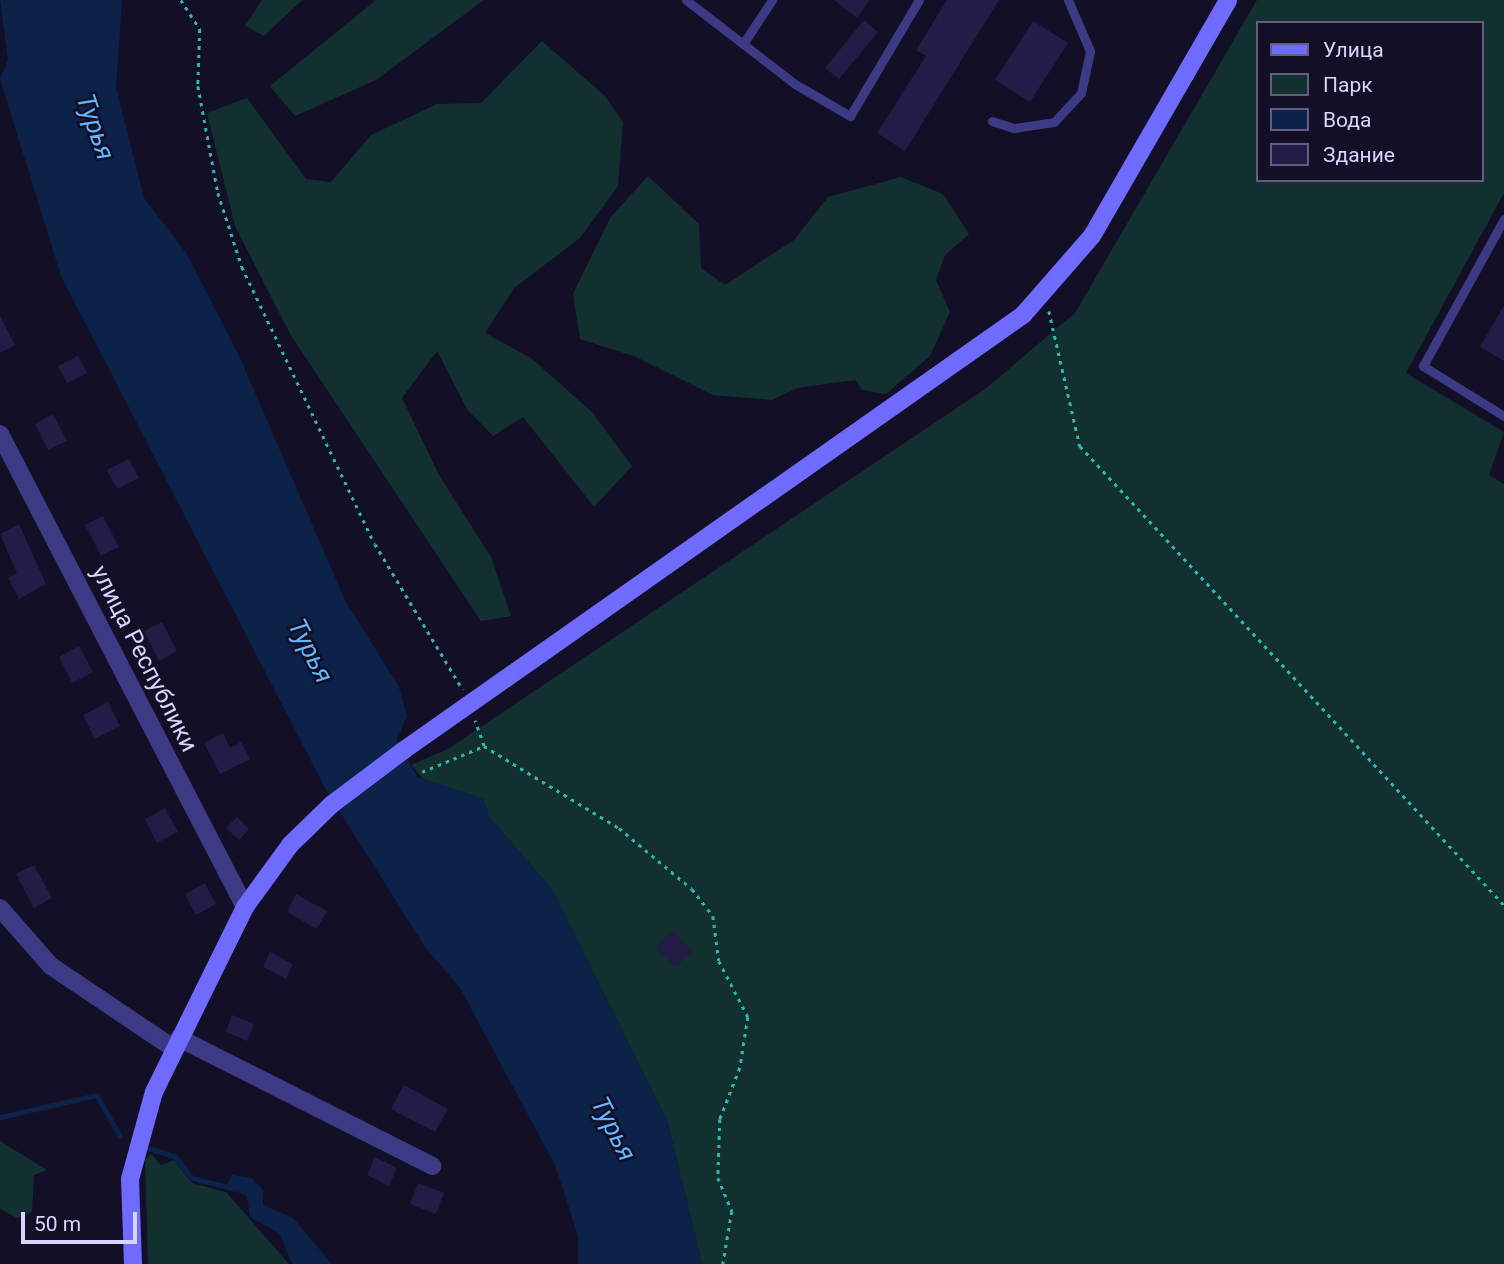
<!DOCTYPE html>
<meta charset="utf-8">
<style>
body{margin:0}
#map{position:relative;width:1504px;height:1264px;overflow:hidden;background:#130f26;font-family:Roboto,sans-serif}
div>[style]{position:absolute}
.green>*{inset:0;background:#12302f}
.water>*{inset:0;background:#0c2248}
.stream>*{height:4.5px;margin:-2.25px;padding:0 2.25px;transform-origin:2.25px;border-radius:2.25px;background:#0c2248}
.building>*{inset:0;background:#241b47}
.path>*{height:2.5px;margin-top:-1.25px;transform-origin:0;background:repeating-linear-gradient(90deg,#2fb8b0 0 3.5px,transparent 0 8.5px)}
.service>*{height:9px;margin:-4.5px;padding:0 4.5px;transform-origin:4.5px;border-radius:4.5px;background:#3d3a85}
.minor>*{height:18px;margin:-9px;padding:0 9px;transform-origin:9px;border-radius:9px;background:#3d3a85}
.secondary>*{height:18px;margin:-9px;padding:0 9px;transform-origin:9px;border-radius:9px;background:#6f6bff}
span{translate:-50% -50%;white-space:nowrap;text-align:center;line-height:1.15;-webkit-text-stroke:5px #130f26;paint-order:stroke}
.street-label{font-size:24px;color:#d9d4ff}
.water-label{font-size:26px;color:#62b6ff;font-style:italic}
.legend{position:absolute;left:1256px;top:21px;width:228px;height:161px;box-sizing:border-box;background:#130f26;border:2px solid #625e7d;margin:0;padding:9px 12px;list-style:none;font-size:21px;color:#d9d4ff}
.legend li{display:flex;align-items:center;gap:14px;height:35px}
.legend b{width:35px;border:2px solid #625e7d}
.scale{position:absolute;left:21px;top:1212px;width:116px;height:32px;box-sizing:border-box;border:4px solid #d9d4ff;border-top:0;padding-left:9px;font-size:21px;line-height:24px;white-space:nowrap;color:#d9d4ff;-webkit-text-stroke:5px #130f26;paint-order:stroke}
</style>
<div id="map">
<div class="green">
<div style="clip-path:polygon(262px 0,302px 0,264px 36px,245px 26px)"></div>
<div style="clip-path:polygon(376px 0,484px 0,376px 80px,295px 116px,270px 86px)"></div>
<div style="clip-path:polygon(evenodd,1257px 0,1504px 0,1504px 193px,1406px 373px,1504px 432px,1489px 475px,1504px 484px,1504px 1264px,702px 1264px,667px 1120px,552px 889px,489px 817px,483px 798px,428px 784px,411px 765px,448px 749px,985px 389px,1075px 313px,1257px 0,1257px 23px,1481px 23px,1481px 180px,1257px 180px,1257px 23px)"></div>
<div style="clip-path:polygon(542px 41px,605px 96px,623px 122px,618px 186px,580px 238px,514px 288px,485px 333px,531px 358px,592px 412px,632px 466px,594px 507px,523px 417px,493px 436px,467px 409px,437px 351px,402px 398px,439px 475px,491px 557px,511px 616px,481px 621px,290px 334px,235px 226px,207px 113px,247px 98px,306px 179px,331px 182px,371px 135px,437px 104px,481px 103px)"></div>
<div style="clip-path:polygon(648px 176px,699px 224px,701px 268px,725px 285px,794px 240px,828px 197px,901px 177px,943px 194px,969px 234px,945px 255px,936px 280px,950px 312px,930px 356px,886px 394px,862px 390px,855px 380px,797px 388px,772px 400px,713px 395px,636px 357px,580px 339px,573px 294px,610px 218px)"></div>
<div style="clip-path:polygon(0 1141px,47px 1170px,34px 1175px,32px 1212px,17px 1218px,0 1209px)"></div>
<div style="clip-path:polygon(151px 1154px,161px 1165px,174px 1160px,192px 1183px,226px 1192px,289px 1264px,148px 1264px,145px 1160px)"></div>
</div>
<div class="water">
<div style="clip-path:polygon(0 0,122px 0,116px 88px,144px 198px,187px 254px,240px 358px,345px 600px,399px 687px,407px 716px,396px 742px,418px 777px,483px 798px,489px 817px,552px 889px,667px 1120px,702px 1264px,578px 1264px,578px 1236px,555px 1165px,460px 988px,425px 947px,325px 788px,61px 276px,0 79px,8px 60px)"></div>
<div style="clip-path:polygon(232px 1175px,251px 1178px,263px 1190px,263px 1205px,293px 1218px,332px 1264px,292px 1264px,280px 1234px,250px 1217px,247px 1197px,227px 1185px)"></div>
</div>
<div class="stream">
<div style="left:0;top:1117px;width:99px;rotate:-12.8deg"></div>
<div style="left:97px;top:1095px;width:47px;rotate:60.7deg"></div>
<div style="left:148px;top:1148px;width:28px;rotate:17deg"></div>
<div style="left:175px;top:1156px;width:28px;rotate:52deg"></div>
<div style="left:192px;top:1178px;width:45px;rotate:14deg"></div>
</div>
<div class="building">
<div style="clip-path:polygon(834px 0,870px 0,857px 18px)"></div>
<div style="clip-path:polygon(947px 0,999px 0,905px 151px,877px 133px,926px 56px,916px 50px)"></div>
<div style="clip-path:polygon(864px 20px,878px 32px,839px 79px,825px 68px)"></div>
<div style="clip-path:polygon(1033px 21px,1068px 43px,1030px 102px,995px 80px)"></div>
<div style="clip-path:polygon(1504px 305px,1504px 361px,1480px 347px)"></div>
<div style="clip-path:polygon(0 316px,15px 345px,0 353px)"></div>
<div style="clip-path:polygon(78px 356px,87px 373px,67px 383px,58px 366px)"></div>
<div style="clip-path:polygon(53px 414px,67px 441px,48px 450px,35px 424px)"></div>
<div style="clip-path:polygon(129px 459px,139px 478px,117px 489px,107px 470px)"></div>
<div style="clip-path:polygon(103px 516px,119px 547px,101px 556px,85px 525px)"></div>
<div style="clip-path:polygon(19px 524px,46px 584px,19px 599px,8px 578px,17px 573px,0 534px)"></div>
<div style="clip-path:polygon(162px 622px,177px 651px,159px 661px,144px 631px)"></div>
<div style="clip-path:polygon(79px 646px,93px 672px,72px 683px,59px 657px)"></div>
<div style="clip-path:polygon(108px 702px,120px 726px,95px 739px,83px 715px)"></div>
<div style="clip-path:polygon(223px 733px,230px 748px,241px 742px,250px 759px,220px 774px,204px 743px)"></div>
<div style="clip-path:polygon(165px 808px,178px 832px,157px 843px,145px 819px)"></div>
<div style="clip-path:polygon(237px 817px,249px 829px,239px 840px,226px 828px)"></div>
<div style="clip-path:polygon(34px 865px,52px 898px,34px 908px,16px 874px)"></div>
<div style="clip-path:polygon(205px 883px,216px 904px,196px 915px,185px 894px)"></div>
<div style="clip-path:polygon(296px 894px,327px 911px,317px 929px,287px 912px)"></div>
<div style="clip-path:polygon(673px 931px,692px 952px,675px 967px,656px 947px)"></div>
<div style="clip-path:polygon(270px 952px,293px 964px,286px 979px,263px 967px)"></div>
<div style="clip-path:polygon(232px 1015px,254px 1024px,247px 1041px,226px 1032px)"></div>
<div style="clip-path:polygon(404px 1085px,448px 1109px,435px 1132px,391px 1109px)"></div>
<div style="clip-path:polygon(375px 1157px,397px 1168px,389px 1186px,367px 1175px)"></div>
<div style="clip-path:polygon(418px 1183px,444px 1193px,436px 1214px,410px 1204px)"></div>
</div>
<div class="path">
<div style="left:181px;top:0;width:35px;rotate:57deg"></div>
<div style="left:200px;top:29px;width:57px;rotate:92deg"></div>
<div style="left:198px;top:86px;width:109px;rotate:79.4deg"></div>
<div style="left:218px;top:193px;width:78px;rotate:72deg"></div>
<div style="left:242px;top:267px;width:307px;rotate:64.4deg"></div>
<div style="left:375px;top:544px;width:170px;rotate:58.9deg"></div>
<div style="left:1049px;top:311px;width:139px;rotate:77.1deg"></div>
<div style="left:1080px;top:446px;width:625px;rotate:47.27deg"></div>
<div style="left:484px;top:746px;width:158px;rotate:31.3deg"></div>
<div style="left:619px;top:828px;width:95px;rotate:39.9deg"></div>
<div style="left:692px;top:889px;width:34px;rotate:52deg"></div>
<div style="left:713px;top:916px;width:45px;rotate:82.4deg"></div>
<div style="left:719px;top:961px;width:63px;rotate:62.6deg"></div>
<div style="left:748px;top:1017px;width:52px;rotate:98.9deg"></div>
<div style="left:740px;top:1068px;width:55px;rotate:111.4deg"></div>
<div style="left:720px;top:1119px;width:59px;rotate:91.9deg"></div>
<div style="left:718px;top:1178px;width:36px;rotate:67deg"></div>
<div style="left:732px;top:1211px;width:54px;rotate:99.6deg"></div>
<div style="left:422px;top:772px;width:67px;rotate:-22.8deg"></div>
<div style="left:484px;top:746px;width:27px;rotate:-110deg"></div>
</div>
<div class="service">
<div style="left:686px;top:0;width:138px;rotate:37.6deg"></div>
<div style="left:795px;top:84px;width:64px;rotate:30.2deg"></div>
<div style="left:850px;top:116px;width:135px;rotate:-59.3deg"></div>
<div style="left:743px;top:44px;width:53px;rotate:-56.6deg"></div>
<div style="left:992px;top:121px;width:23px;rotate:18deg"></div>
<div style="left:1014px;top:128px;width:40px;rotate:-8.5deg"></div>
<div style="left:1054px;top:122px;width:40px;rotate:-47deg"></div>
<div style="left:1081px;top:93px;width:43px;rotate:-77.9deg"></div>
<div style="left:1090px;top:51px;width:56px;rotate:-113.3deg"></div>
<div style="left:1504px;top:219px;width:168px;rotate:118.9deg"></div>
<div style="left:1423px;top:366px;width:95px;rotate:31.7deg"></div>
</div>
<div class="minor">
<div style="left:0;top:434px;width:533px;rotate:62.62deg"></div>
<div style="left:0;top:908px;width:77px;rotate:48.7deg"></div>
<div style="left:51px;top:966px;width:147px;rotate:33.9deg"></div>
<div style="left:179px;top:1038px;width:284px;rotate:26.8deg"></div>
</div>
<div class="secondary">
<div style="left:133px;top:1264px;width:85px;rotate:-92deg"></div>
<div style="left:130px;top:1179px;width:90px;rotate:-74.6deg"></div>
<div style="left:154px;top:1092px;width:206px;rotate:-63.8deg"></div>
<div style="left:245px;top:907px;width:77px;rotate:-54deg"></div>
<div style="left:290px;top:845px;width:57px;rotate:-44.3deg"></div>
<div style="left:331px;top:805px;width:91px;rotate:-37deg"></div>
<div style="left:404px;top:750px;width:757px;rotate:-35.1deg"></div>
<div style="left:1023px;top:315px;width:105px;rotate:-48.9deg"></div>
<div style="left:1092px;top:236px;width:272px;rotate:-60deg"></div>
</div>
<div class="street-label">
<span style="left:144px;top:659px;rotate:63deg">улица Республики</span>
</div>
<div class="water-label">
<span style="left:95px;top:127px;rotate:71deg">Турья</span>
<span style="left:310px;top:651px;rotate:63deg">Турья</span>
<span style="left:613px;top:1129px;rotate:63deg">Турья</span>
</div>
<ul class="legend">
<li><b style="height:9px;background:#6f6bff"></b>Улица</li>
<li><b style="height:19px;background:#12302f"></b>Парк</li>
<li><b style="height:19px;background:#0c2248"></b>Вода</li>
<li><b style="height:19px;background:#241b47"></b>Здание</li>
</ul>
<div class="scale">50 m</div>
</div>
